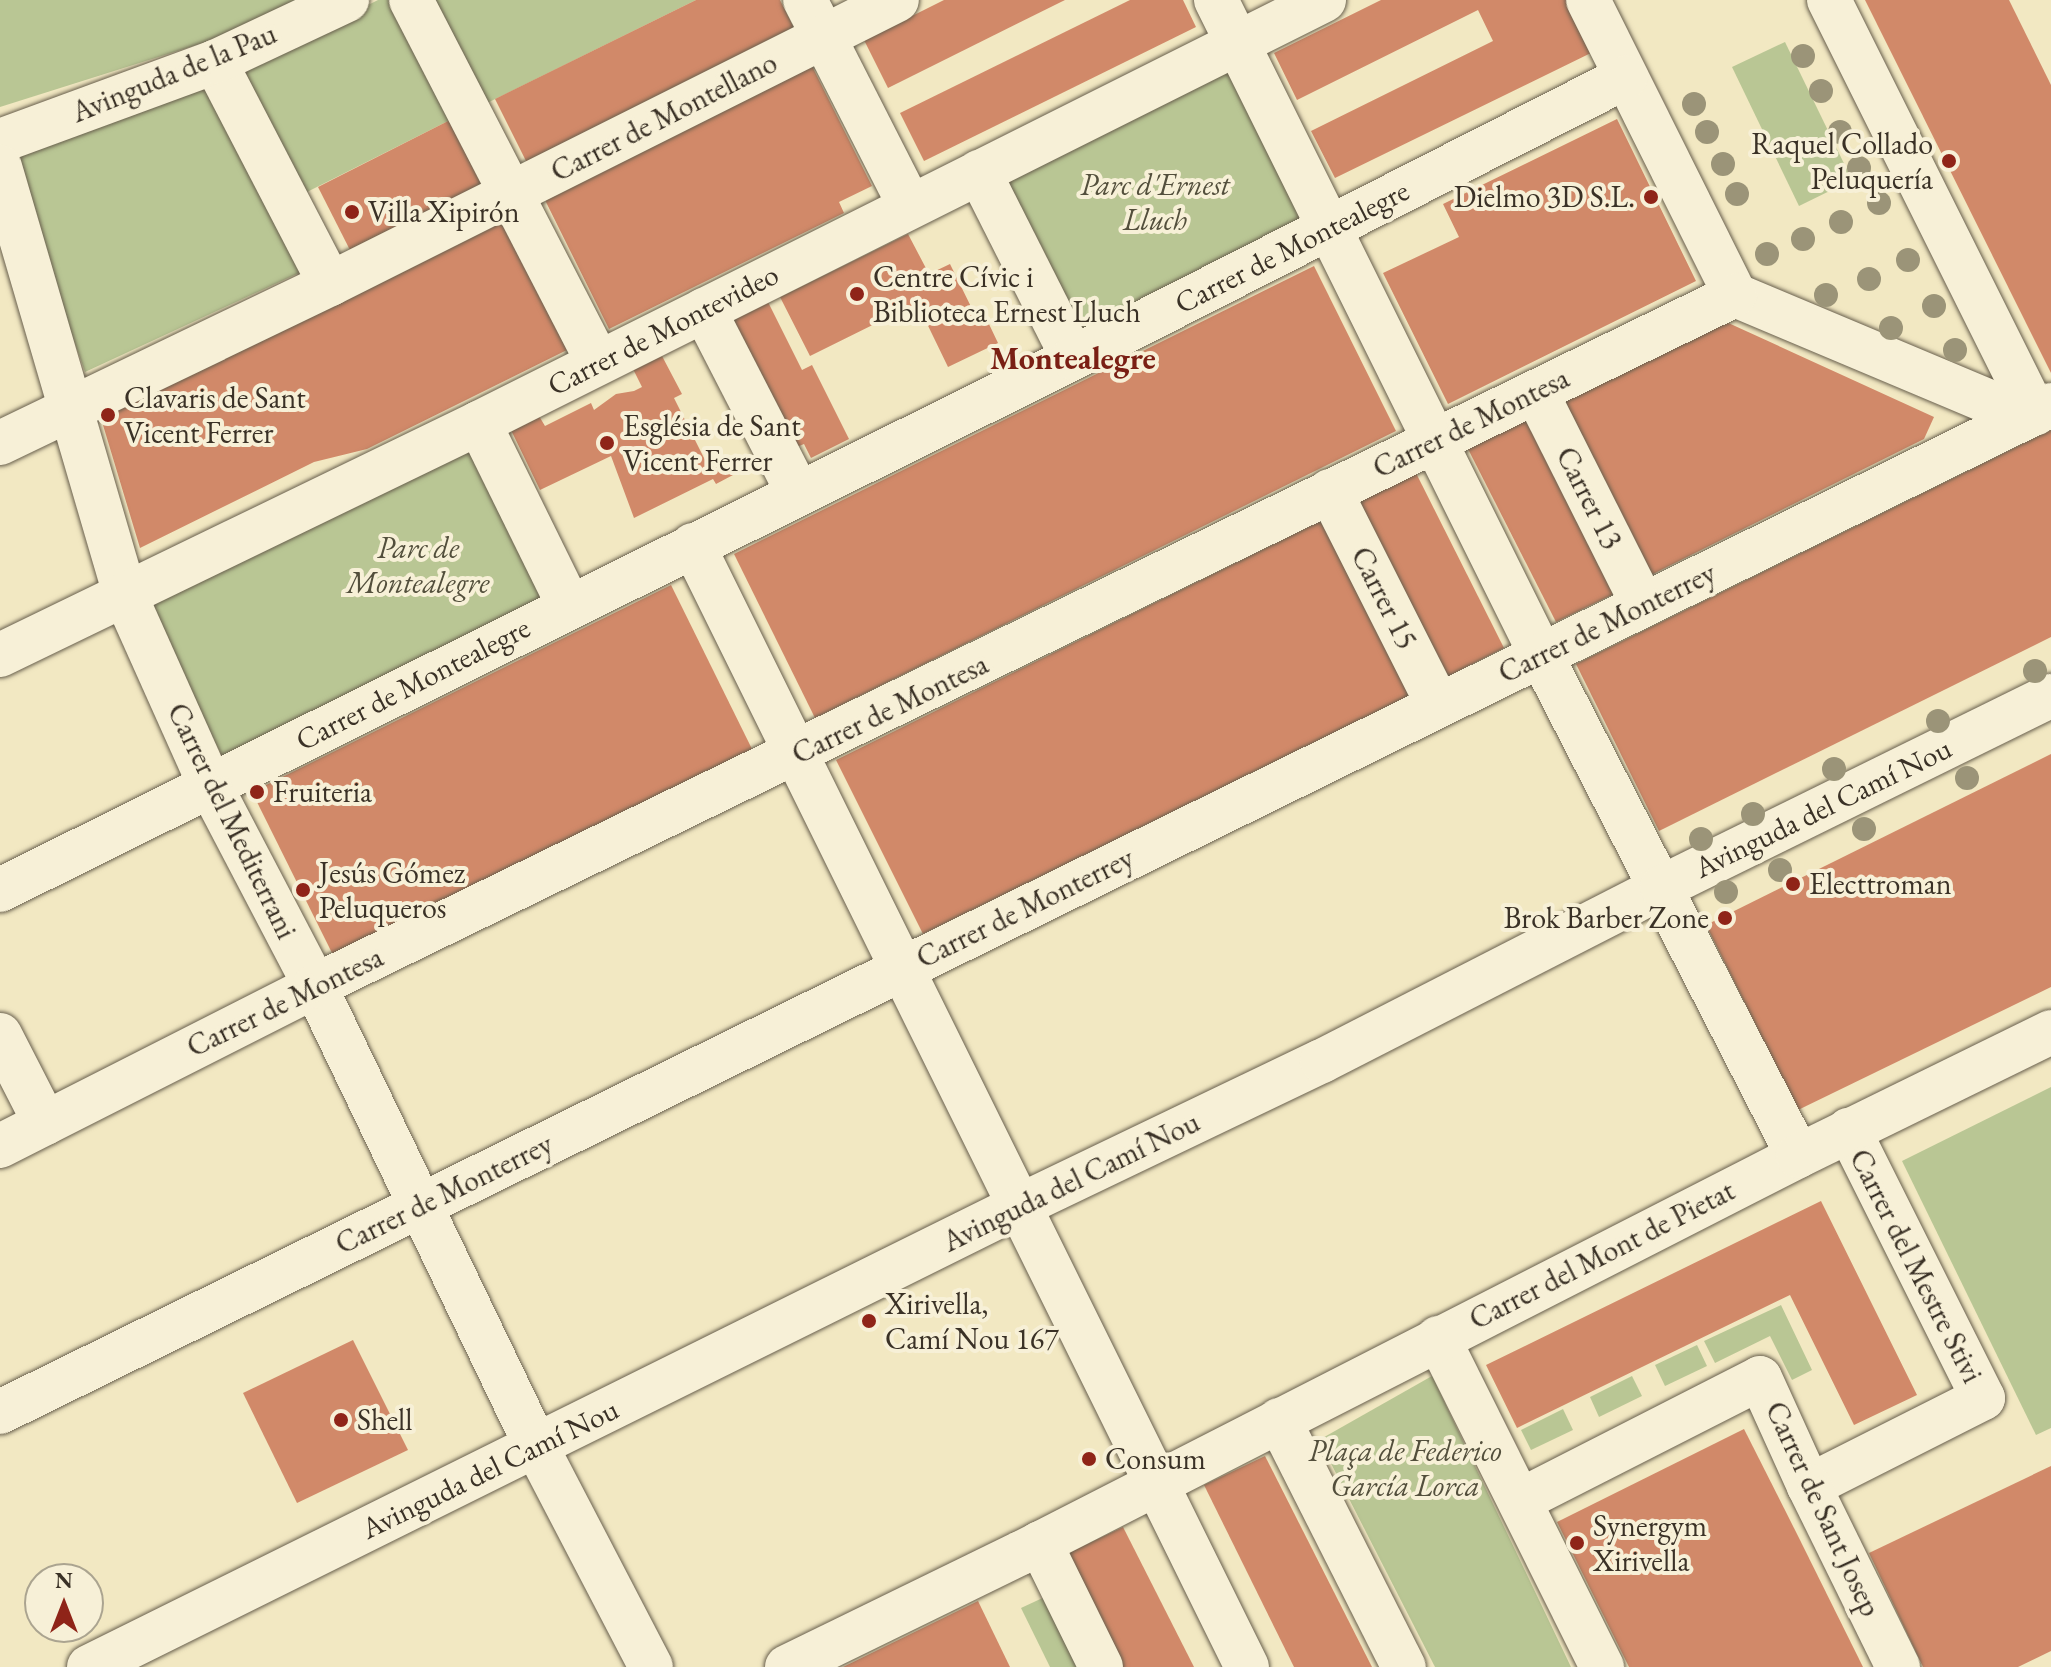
<!DOCTYPE html>
<meta charset="utf-8">
<style>
body{margin:0}
#map{position:relative;width:2051px;height:1667px;overflow:hidden;background:#f2e8c2;font-family:"EB Garamond",serif}
div>[style]{position:absolute}
.green>*{inset:0;background:#b9c694}
.building>*{inset:0;background:#d18969}
.roads{filter:drop-shadow(0 0 2px #685f4d) drop-shadow(0 0 2px #685f4d)}
.minor>*{height:44px;margin:-22px;padding:0 22px;transform-origin:22px;border-radius:22px;background:#f7f0d7}
.trees>*{width:24px;height:24px;margin:-12px;border-radius:50%;background:#9b9478}
.dots>*{width:22px;height:22px;translate:-50% -50%;box-sizing:border-box;border:4px solid #f7f0d7;border-radius:50%}
span{translate:-50% -50%;white-space:nowrap;text-align:center;line-height:1.15;-webkit-text-stroke:8px #f7f0d7;paint-order:stroke}
.street-label{font-size:30px;color:#3a3126}
.poi-label{font-size:30px;color:#3a3126}
.right{translate:-100% -50%;text-align:right}
.left{translate:0 -50%;text-align:left}
.park-label{font-size:30px;color:#534f3c;font-style:italic}
.neighbourhood-label{font-size:32px;color:#7a1f14;font-weight:700}
.north{position:absolute;left:24px;top:1563px;width:80px;height:80px;box-sizing:border-box;background:#f7f0d7;border:2px solid #aba490;border-radius:50%;rotate:0deg;font-size:22px;font-weight:700;line-height:32px;text-align:center;color:#3a3126}
.north::after{content:'';display:block;margin:auto;width:28px;height:36px;background:#8f2418;clip-path:polygon(50% 0,100% 100%,50% 72%,0 100%)}
</style>
<div id="map">
<div class="green">
<div style="clip-path:polygon(0 0,296px 0,225px 36px,0 107px)"></div>
<div style="clip-path:polygon(378px 0,402px 0,452px 119px,305px 193px,243px 68px)"></div>
<div style="clip-path:polygon(428px 0,696px 0,481px 106px)"></div>
<div style="clip-path:polygon(1785px 42px,1852px 180px,1799px 206px,1732px 67px)"></div>
<div style="clip-path:polygon(216px 65px,301px 272px,85px 372px,7px 150px)"></div>
<div style="clip-path:polygon(1226px 70px,1304px 224px,1085px 334px,1007px 180px)"></div>
<div style="clip-path:polygon(476px 440px,554px 596px,223px 758px,146px 601px)"></div>
<div style="clip-path:polygon(2051px 1087px,2051px 1428px,2036px 1435px,1902px 1161px)"></div>
<div style="clip-path:polygon(1781px 1305px,1812px 1370px,1792px 1380px,1770px 1336px,1715px 1363px,1704px 1341px)"></div>
<div style="clip-path:polygon(1697px 1345px,1707px 1366px,1665px 1386px,1655px 1365px)"></div>
<div style="clip-path:polygon(1432px 1376px,1571px 1667px,1435px 1667px,1319px 1440px)"></div>
<div style="clip-path:polygon(1632px 1376px,1642px 1396px,1599px 1417px,1590px 1397px)"></div>
<div style="clip-path:polygon(1563px 1409px,1573px 1430px,1531px 1450px,1521px 1430px)"></div>
<div style="clip-path:polygon(1049px 1595px,1085px 1667px,1050px 1667px,1021px 1608px)"></div>
</div>
<div class="building">
<div style="clip-path:polygon(696px 0,780px 0,797px 34px,529px 167px,495px 99px)"></div>
<div style="clip-path:polygon(944px 0,1065px 0,888px 88px,864px 40px)"></div>
<div style="clip-path:polygon(1130px 0,1183px 0,1196px 27px,924px 161px,900px 113px)"></div>
<div style="clip-path:polygon(1381px 0,1570px 0,1595px 51px,1335px 178px,1311px 131px,1493px 41px,1478px 10px,1297px 100px,1274px 53px)"></div>
<div style="clip-path:polygon(1865px 0,2009px 0,2051px 85px,2051px 373px)"></div>
<div style="clip-path:polygon(812px 66px,872px 186px,839px 202px,844px 213px,609px 329px,544px 198px)"></div>
<div style="clip-path:polygon(452px 119px,486px 188px,352px 254px,318px 187px)"></div>
<div style="clip-path:polygon(1617px 119px,1696px 281px,1448px 404px,1383px 273px,1459px 237px,1443px 204px)"></div>
<div style="clip-path:polygon(502px 218px,567px 350px,367px 449px,314px 462px,140px 548px,100px 415px)"></div>
<div style="clip-path:polygon(908px 234px,929px 274px,950px 264px,980px 325px,988px 322px,998px 343px,948px 367px,917px 303px,810px 356px,780px 297px)"></div>
<div style="clip-path:polygon(1314px 266px,1396px 431px,815px 718px,734px 554px)"></div>
<div style="clip-path:polygon(768px 302px,802px 370px,812px 365px,849px 439px,811px 458px,804px 444px,792px 449px,730px 322px)"></div>
<div style="clip-path:polygon(1724px 321px,1934px 417px,1924px 439px,1645px 578px,1558px 403px)"></div>
<div style="clip-path:polygon(662px 356px,682px 394px,674px 398px,708px 466px,725px 459px,733px 475px,716px 484px,713px 479px,634px 518px,611px 456px,540px 490px,511px 430px,539px 416px,545px 426px,591px 403px,594px 410px,616px 394px,634px 391px,642px 387px,633px 369px)"></div>
<div style="clip-path:polygon(1531px 416px,1618px 592px,1556px 622px,1467px 447px)"></div>
<div style="clip-path:polygon(2051px 430px,2051px 637px,1659px 831px,1576px 664px)"></div>
<div style="clip-path:polygon(1416px 473px,1504px 648px,1441px 680px,1354px 505px)"></div>
<div style="clip-path:polygon(1327px 518px,1415px 693px,923px 934px,836px 760px)"></div>
<div style="clip-path:polygon(671px 585px,752px 749px,334px 957px,252px 792px)"></div>
<div style="clip-path:polygon(2051px 754px,2051px 987px,1798px 1110px,1706px 925px)"></div>
<div style="clip-path:polygon(1821px 1201px,1917px 1395px,1854px 1425px,1790px 1295px,1517px 1428px,1486px 1365px)"></div>
<div style="clip-path:polygon(353px 1340px,408px 1450px,297px 1503px,243px 1393px)"></div>
<div style="clip-path:polygon(1744px 1429px,1797px 1534px,1863px 1667px,1629px 1667px,1557px 1522px)"></div>
<div style="clip-path:polygon(1265px 1456px,1372px 1667px,1294px 1667px,1204px 1485px)"></div>
<div style="clip-path:polygon(2051px 1466px,2051px 1651px,2018px 1667px,1923px 1667px,1869px 1553px)"></div>
<div style="clip-path:polygon(1123px 1527px,1194px 1667px,1117px 1667px,1062px 1556px)"></div>
<div style="clip-path:polygon(978px 1601px,1010px 1667px,843px 1667px)"></div>
</div>
<div class="roads">
<div class="minor">
<div style="left:411px;top:0;width:408px;rotate:62.7deg"></div>
<div style="left:805px;top:0;width:231px;rotate:63deg"></div>
<div style="left:1216px;top:0;width:731px;rotate:63.61deg"></div>
<div style="left:1541px;top:655px;width:563px;rotate:62.84deg"></div>
<div style="left:1588px;top:0;width:330px;rotate:63.5deg"></div>
<div style="left:1735px;top:295px;width:281px;rotate:22.8deg"></div>
<div style="left:1994px;top:404px;width:42px;rotate:12.4deg"></div>
<div style="left:1829px;top:0;width:462px;rotate:63.5deg"></div>
<div style="left:215px;top:62px;width:250px;rotate:62.6deg"></div>
<div style="left:0;top:141px;width:229px;rotate:-20.2deg"></div>
<div style="left:215px;top:62px;width:146px;rotate:-25.2deg"></div>
<div style="left:0;top:167px;width:446px;rotate:73.7deg"></div>
<div style="left:125px;top:595px;width:208px;rotate:65.9deg"></div>
<div style="left:210px;top:785px;width:227px;rotate:62.4deg"></div>
<div style="left:315px;top:986px;width:510px;rotate:64.34deg"></div>
<div style="left:536px;top:1446px;width:249px;rotate:62.5deg"></div>
<div style="left:979px;top:172px;width:208px;rotate:63.2deg"></div>
<div style="left:704px;top:310px;width:206px;rotate:62.8deg"></div>
<div style="left:1536px;top:392px;width:238px;rotate:63.3deg"></div>
<div style="left:479px;top:423px;width:204px;rotate:63.8deg"></div>
<div style="left:0;top:443px;width:366px;rotate:-25.7deg"></div>
<div style="left:330px;top:284px;width:634px;rotate:-26.61deg"></div>
<div style="left:1330px;top:491px;width:240px;rotate:63.2deg"></div>
<div style="left:693px;top:545px;width:1251px;rotate:63.72deg"></div>
<div style="left:0;top:655px;width:532px;rotate:-25.84deg"></div>
<div style="left:479px;top:423px;width:945px;rotate:-26.59deg"></div>
<div style="left:0;top:890px;width:1198px;rotate:-26.37deg"></div>
<div style="left:1073px;top:358px;width:620px;rotate:-26.94deg"></div>
<div style="left:0;top:1035px;width:99px;rotate:62.9deg"></div>
<div style="left:0;top:1146px;width:353px;rotate:-26.9deg"></div>
<div style="left:315px;top:986px;width:1579px;rotate:-25.95deg"></div>
<div style="left:1438px;top:1338px;width:368px;rotate:63.5deg"></div>
<div style="left:0;top:1412px;width:2285px;rotate:-26.15deg"></div>
<div style="left:1279px;top:1420px;width:277px;rotate:63.2deg"></div>
<div style="left:1809px;top:1486px;width:195px;rotate:-26.8deg"></div>
<div style="left:1983px;top:1398px;width:300px;rotate:-116.6deg"></div>
<div style="left:1521px;top:1500px;width:268px;rotate:-27deg"></div>
<div style="left:1760px;top:1378px;width:119px;rotate:65.6deg"></div>
<div style="left:1809px;top:1486px;width:202px;rotate:63.8deg"></div>
<div style="left:1040px;top:1543px;width:138px;rotate:63.8deg"></div>
<div style="left:89px;top:1667px;width:1036px;rotate:-26.37deg"></div>
<div style="left:1017px;top:1207px;width:338px;rotate:-25.6deg"></div>
<div style="left:1322px;top:1061px;width:382px;rotate:-27.1deg"></div>
<div style="left:1662px;top:887px;width:433px;rotate:-26.2deg"></div>
<div style="left:787px;top:1667px;width:260px;rotate:-26deg"></div>
<div style="left:1021px;top:1553px;width:873px;rotate:-27.06deg"></div>
<div style="left:1798px;top:1156px;width:282px;rotate:-26.1deg"></div>
</div>
</div>
<div class="trees">
<div style="left:1803px;top:56px"></div>
<div style="left:1821px;top:91px"></div>
<div style="left:1694px;top:104px"></div>
<div style="left:1707px;top:132px"></div>
<div style="left:1840px;top:132px"></div>
<div style="left:1723px;top:164px"></div>
<div style="left:1859px;top:168px"></div>
<div style="left:1737px;top:194px"></div>
<div style="left:1879px;top:203px"></div>
<div style="left:1841px;top:222px"></div>
<div style="left:1803px;top:239px"></div>
<div style="left:1767px;top:254px"></div>
<div style="left:1908px;top:260px"></div>
<div style="left:1869px;top:279px"></div>
<div style="left:1826px;top:295px"></div>
<div style="left:1934px;top:306px"></div>
<div style="left:1891px;top:328px"></div>
<div style="left:1955px;top:350px"></div>
<div style="left:2035px;top:671px"></div>
<div style="left:1938px;top:721px"></div>
<div style="left:1834px;top:769px"></div>
<div style="left:1967px;top:778px"></div>
<div style="left:1753px;top:814px"></div>
<div style="left:1864px;top:829px"></div>
<div style="left:1701px;top:839px"></div>
<div style="left:1780px;top:870px"></div>
<div style="left:1726px;top:892px"></div>
</div>
<div class="dots">
<div style="left:1949px;top:161px;background:#8f2418"></div>
<div style="left:1651px;top:197px;background:#8f2418"></div>
<div style="left:352px;top:212px;background:#8f2418"></div>
<div style="left:857px;top:294px;background:#8f2418"></div>
<div style="left:108px;top:415px;background:#8f2418"></div>
<div style="left:607px;top:443px;background:#8f2418"></div>
<div style="left:257px;top:792px;background:#8f2418"></div>
<div style="left:1793px;top:884px;background:#8f2418"></div>
<div style="left:303px;top:890px;background:#8f2418"></div>
<div style="left:1725px;top:918px;background:#8f2418"></div>
<div style="left:869px;top:1321px;background:#8f2418"></div>
<div style="left:341px;top:1420px;background:#8f2418"></div>
<div style="left:1089px;top:1459px;background:#8f2418"></div>
<div style="left:1577px;top:1543px;background:#8f2418"></div>
</div>
<div class="street-label">
<span style="left:174px;top:73px;rotate:-22deg">Avinguda de la Pau</span>
<span style="left:664px;top:117px;rotate:-27deg">Carrer de Montellano</span>
<span style="left:1292px;top:247px;rotate:-27deg">Carrer de Montealegre</span>
<span style="left:663px;top:330px;rotate:-27deg">Carrer de Montevideo</span>
<span style="left:1471px;top:423px;rotate:-26deg">Carrer de Montesa</span>
<span style="left:1589px;top:498px;rotate:63deg">Carrer 13</span>
<span style="left:1384px;top:598px;rotate:63deg">Carrer 15</span>
<span style="left:1607px;top:623px;rotate:-26deg">Carrer de Monterrey</span>
<span style="left:413px;top:684px;rotate:-27deg">Carrer de Montealegre</span>
<span style="left:890px;top:709px;rotate:-26deg">Carrer de Montesa</span>
<span style="left:1823px;top:808px;rotate:-26deg">Avinguda del Camí Nou</span>
<span style="left:232px;top:821px;rotate:64deg">Carrer del Mediterrani</span>
<span style="left:1025px;top:908px;rotate:-26deg">Carrer de Monterrey</span>
<span style="left:285px;top:1002px;rotate:-26deg">Carrer de Montesa</span>
<span style="left:1071px;top:1182px;rotate:-26deg">Avinguda del Camí Nou</span>
<span style="left:444px;top:1194px;rotate:-26deg">Carrer de Monterrey</span>
<span style="left:1602px;top:1255px;rotate:-27deg">Carrer del Mont de Pietat</span>
<span style="left:1916px;top:1266px;rotate:63deg">Carrer del Mestre Stivi</span>
<span style="left:490px;top:1469px;rotate:-26deg">Avinguda del Camí Nou</span>
<span style="left:1823px;top:1509px;rotate:65deg">Carrer de Sant Josep</span>
</div>
<div class="poi-label">
<span class="right" style="left:1933px;top:161px">Raquel Collado<br>Peluquería</span>
<span class="right" style="left:1635px;top:197px">Dielmo 3D S.L.</span>
<span class="left" style="left:368px;top:212px">Villa Xipirón</span>
<span class="left" style="left:873px;top:294px">Centre Cívic i<br>Biblioteca Ernest Lluch</span>
<span class="left" style="left:124px;top:415px">Clavaris de Sant<br>Vicent Ferrer</span>
<span class="left" style="left:623px;top:443px">Església de Sant<br>Vicent Ferrer</span>
<span class="left" style="left:273px;top:792px">Fruiteria</span>
<span class="left" style="left:319px;top:890px">Jesús Gómez<br>Peluqueros</span>
<span class="left" style="left:1809px;top:884px">Electtroman</span>
<span class="right" style="left:1709px;top:918px">Brok Barber Zone</span>
<span class="left" style="left:885px;top:1321px">Xirivella,<br>Camí Nou 167</span>
<span class="left" style="left:357px;top:1420px">Shell</span>
<span class="left" style="left:1105px;top:1459px">Consum</span>
<span class="left" style="left:1593px;top:1543px">Synergym<br>Xirivella</span>
</div>
<div class="park-label">
<span style="left:1155px;top:202px">Parc d'Ernest<br>Lluch</span>
<span style="left:418px;top:565px">Parc de<br>Montealegre</span>
<span style="left:1405px;top:1468px">Plaça de Federico<br>García Lorca</span>
</div>
<div class="neighbourhood-label">
<span style="left:1073px;top:358px">Montealegre</span>
</div>
<div class="north">N</div>
</div>
